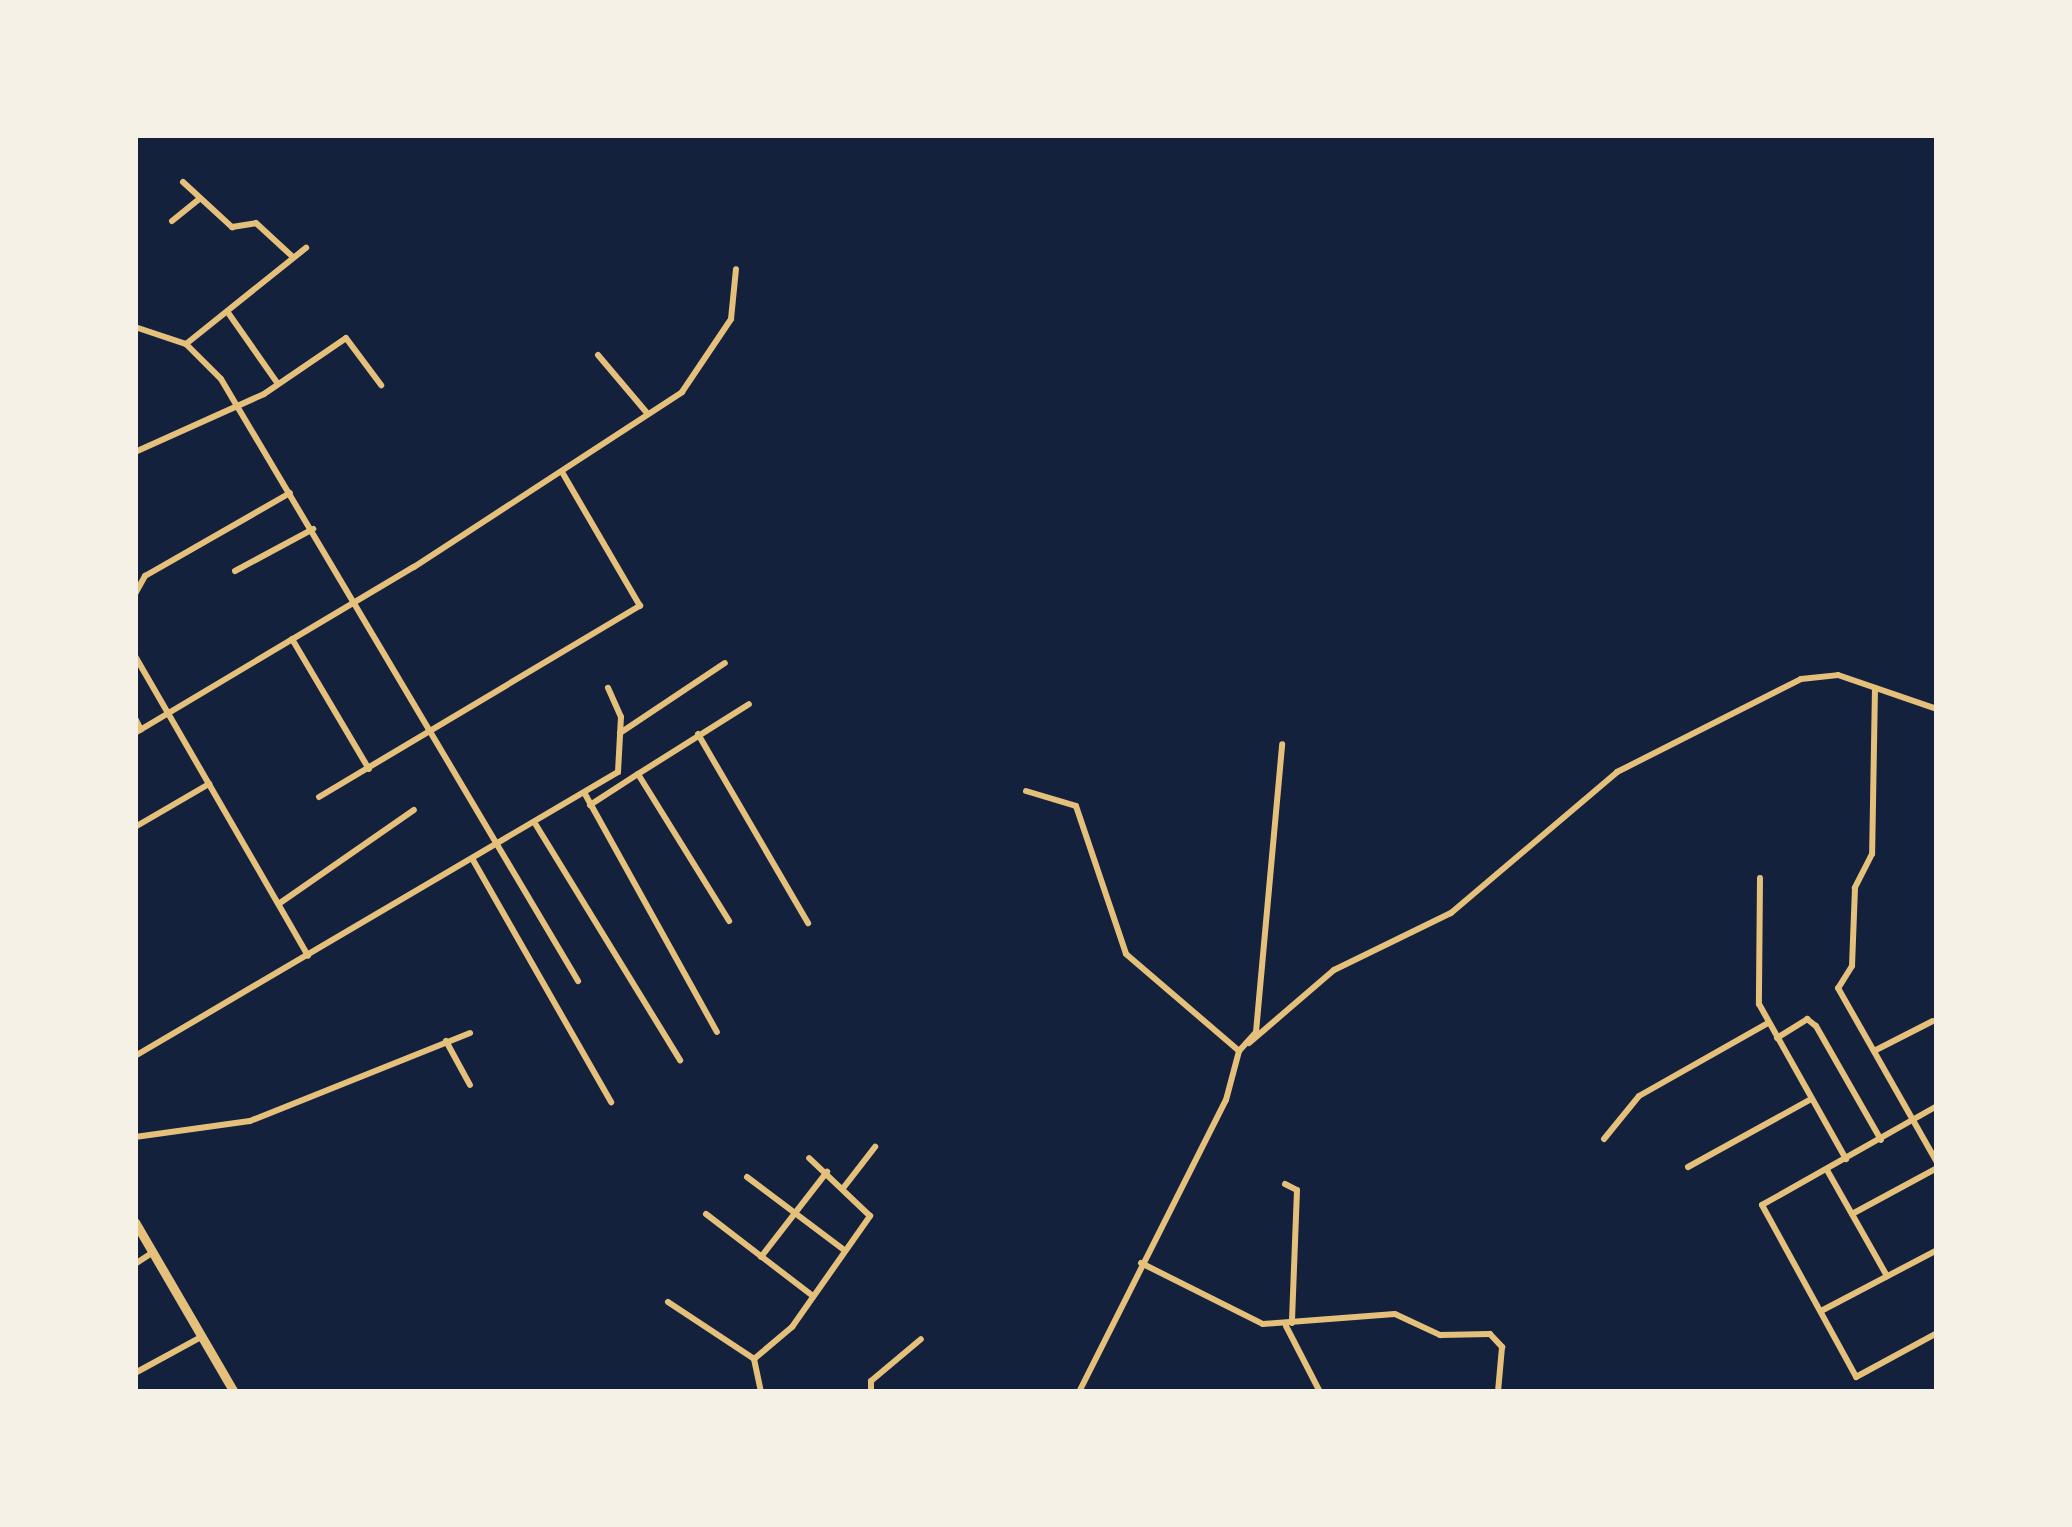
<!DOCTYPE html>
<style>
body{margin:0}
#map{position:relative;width:2072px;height:1527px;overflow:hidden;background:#14213d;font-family:"Noto Serif",serif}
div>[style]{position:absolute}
.minor>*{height:6px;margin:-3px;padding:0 3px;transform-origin:3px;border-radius:3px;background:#e5c07b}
.secondary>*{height:9px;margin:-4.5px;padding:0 4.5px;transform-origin:4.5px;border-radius:4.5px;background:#e5c07b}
span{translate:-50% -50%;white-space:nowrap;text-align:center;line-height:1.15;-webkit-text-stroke:10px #f6f1e7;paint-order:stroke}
.frame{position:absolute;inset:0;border:138px solid #f6f1e7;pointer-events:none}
</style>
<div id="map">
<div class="minor">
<div style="left:183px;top:182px;width:67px;rotate:42.6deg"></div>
<div style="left:232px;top:227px;width:24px;rotate:-9deg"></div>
<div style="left:256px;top:223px;width:50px;rotate:42.6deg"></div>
<div style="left:172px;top:221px;width:36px;rotate:-39deg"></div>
<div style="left:229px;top:314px;width:85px;rotate:55deg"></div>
<div style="left:135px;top:327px;width:54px;rotate:18.4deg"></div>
<div style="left:186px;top:344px;width:49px;rotate:45deg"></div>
<div style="left:221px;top:379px;width:700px;rotate:59.33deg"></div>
<div style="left:186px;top:344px;width:154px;rotate:-38.7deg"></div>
<div style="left:598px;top:355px;width:76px;rotate:49.8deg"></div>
<div style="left:135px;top:452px;width:141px;rotate:-24.2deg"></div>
<div style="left:264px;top:394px;width:99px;rotate:-34.3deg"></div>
<div style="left:346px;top:338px;width:59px;rotate:53.3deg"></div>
<div style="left:235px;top:571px;width:89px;rotate:-28.3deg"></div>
<div style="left:135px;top:594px;width:21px;rotate:-61deg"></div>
<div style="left:145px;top:576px;width:167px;rotate:-29.8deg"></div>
<div style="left:292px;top:639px;width:151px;rotate:59.4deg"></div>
<div style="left:135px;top:656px;width:346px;rotate:60deg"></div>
<div style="left:1875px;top:688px;width:166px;rotate:91deg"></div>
<div style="left:1872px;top:854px;width:38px;rotate:117deg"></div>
<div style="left:1855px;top:888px;width:78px;rotate:92.2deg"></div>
<div style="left:1852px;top:966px;width:26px;rotate:122deg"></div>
<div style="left:1838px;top:988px;width:200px;rotate:60.4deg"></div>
<div style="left:135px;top:718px;width:13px;rotate:63deg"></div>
<div style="left:135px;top:733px;width:325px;rotate:-30.8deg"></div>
<div style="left:414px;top:567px;width:320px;rotate:-33.1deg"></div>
<div style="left:682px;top:392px;width:88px;rotate:-56.1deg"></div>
<div style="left:731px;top:319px;width:50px;rotate:-84.3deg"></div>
<div style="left:620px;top:733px;width:126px;rotate:-33.7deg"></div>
<div style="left:698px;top:734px;width:219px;rotate:59.8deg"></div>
<div style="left:638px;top:774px;width:131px;rotate:-32.2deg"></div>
<div style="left:1026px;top:791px;width:52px;rotate:16.7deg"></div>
<div style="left:1076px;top:806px;width:156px;rotate:71.3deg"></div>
<div style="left:1126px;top:954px;width:149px;rotate:40.6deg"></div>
<div style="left:585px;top:794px;width:272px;rotate:61deg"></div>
<div style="left:319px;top:797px;width:374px;rotate:-30.8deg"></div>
<div style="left:640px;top:606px;width:155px;rotate:-120.2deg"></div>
<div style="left:590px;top:805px;width:57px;rotate:-32.9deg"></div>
<div style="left:638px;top:774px;width:173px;rotate:58.2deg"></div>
<div style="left:536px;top:825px;width:276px;rotate:58.5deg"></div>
<div style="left:135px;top:827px;width:86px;rotate:-30.2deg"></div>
<div style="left:473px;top:860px;width:279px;rotate:60.3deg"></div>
<div style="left:1760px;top:878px;width:126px;rotate:90.5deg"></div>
<div style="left:1759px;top:1004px;width:178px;rotate:60.7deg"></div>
<div style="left:280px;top:903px;width:163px;rotate:-34.8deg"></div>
<div style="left:1777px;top:1038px;width:36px;rotate:-32deg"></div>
<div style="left:1807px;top:1019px;width:11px;rotate:38deg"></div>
<div style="left:1816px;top:1026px;width:131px;rotate:60.3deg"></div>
<div style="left:446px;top:1041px;width:50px;rotate:61.4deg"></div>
<div style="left:1249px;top:1043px;width:112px;rotate:-40.7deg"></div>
<div style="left:1334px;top:970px;width:130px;rotate:-26deg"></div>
<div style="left:1451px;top:913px;width:218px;rotate:-40.3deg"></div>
<div style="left:1617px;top:772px;width:206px;rotate:-26.8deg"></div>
<div style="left:1801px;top:679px;width:37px;rotate:-6deg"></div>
<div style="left:1838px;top:675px;width:105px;rotate:19deg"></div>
<div style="left:1874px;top:1051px;width:66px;rotate:-27deg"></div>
<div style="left:135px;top:1056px;width:560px;rotate:-30.46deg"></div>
<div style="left:618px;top:772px;width:55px;rotate:-86.9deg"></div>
<div style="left:621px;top:717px;width:32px;rotate:-114deg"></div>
<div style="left:1937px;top:1106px;width:201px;rotate:150.5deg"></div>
<div style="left:1762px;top:1205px;width:196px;rotate:61.3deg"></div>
<div style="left:1856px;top:1377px;width:92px;rotate:-28.5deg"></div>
<div style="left:135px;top:1137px;width:116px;rotate:-7.9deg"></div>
<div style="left:250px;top:1121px;width:237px;rotate:-21.8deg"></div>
<div style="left:1604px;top:1139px;width:55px;rotate:-50.9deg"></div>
<div style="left:1639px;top:1096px;width:148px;rotate:-29.5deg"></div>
<div style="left:1688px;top:1167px;width:141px;rotate:-28.9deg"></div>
<div style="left:1827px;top:1170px;width:122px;rotate:60.5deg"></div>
<div style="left:747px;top:1177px;width:120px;rotate:36.9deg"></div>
<div style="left:1285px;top:1184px;width:13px;rotate:27deg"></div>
<div style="left:1297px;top:1190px;width:133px;rotate:92.2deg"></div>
<div style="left:844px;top:1187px;width:51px;rotate:-52.2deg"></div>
<div style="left:706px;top:1214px;width:135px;rotate:37.5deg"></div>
<div style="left:1852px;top:1214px;width:97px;rotate:-28.4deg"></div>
<div style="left:761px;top:1257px;width:108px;rotate:-52.2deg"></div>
<div style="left:1141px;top:1263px;width:136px;rotate:26.6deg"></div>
<div style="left:1263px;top:1324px;width:132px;rotate:-4.3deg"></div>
<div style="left:1395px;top:1314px;width:50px;rotate:25deg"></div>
<div style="left:1440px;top:1335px;width:50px;rotate:-1.1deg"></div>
<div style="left:1490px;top:1334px;width:18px;rotate:47deg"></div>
<div style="left:1502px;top:1347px;width:45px;rotate:95.1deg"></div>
<div style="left:135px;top:1264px;width:20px;rotate:-33deg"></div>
<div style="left:668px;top:1302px;width:103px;rotate:33.5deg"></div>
<div style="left:1821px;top:1311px;width:131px;rotate:-27.7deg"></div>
<div style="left:1286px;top:1326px;width:74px;rotate:62.7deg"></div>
<div style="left:135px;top:1373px;width:75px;rotate:-28.6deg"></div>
<div style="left:761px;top:1392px;width:34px;rotate:-102deg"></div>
<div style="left:754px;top:1359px;width:50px;rotate:-40.1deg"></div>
<div style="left:792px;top:1327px;width:136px;rotate:-54.9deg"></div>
<div style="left:870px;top:1216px;width:84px;rotate:-136.4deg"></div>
<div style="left:871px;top:1392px;width:11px;rotate:-90deg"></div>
<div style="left:871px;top:1381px;width:65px;rotate:-40deg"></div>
<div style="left:1079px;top:1392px;width:327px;rotate:-63.3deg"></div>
<div style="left:1226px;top:1100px;width:51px;rotate:-75.1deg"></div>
<div style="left:1239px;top:1051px;width:25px;rotate:-48deg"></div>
<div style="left:1256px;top:1032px;width:289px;rotate:-84.8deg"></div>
</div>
<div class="secondary">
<div style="left:135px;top:1222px;width:197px;rotate:59.8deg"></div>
</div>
<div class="frame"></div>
</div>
